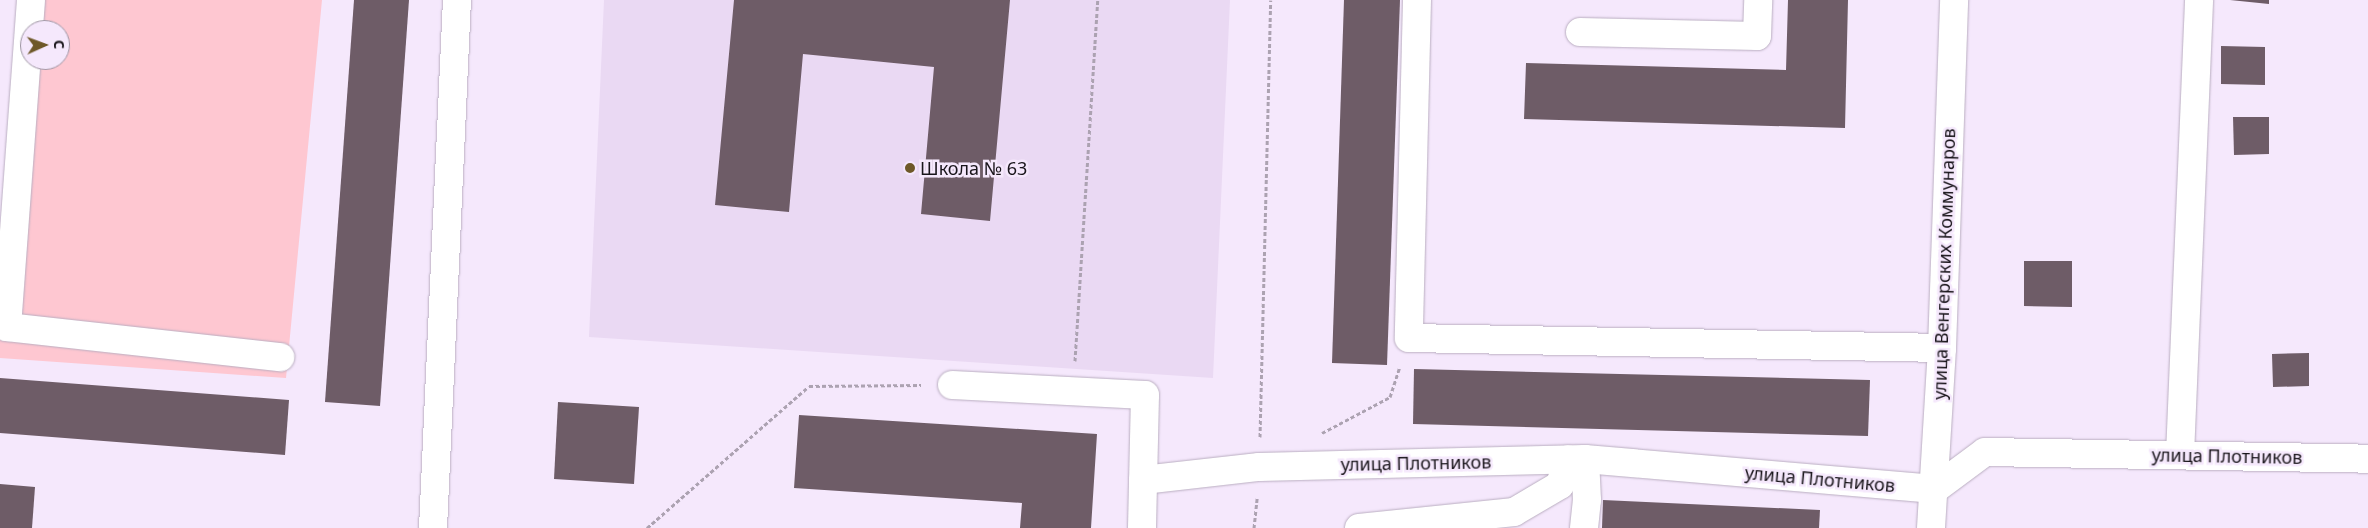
<!DOCTYPE html>
<meta charset="utf-8">
<style>
body{margin:0}
#map{position:relative;width:2368px;height:528px;overflow:hidden;background:#f5e8fc;font-family:"Noto Sans",sans-serif}
div>[style]{position:absolute}
.built>*{inset:0;background:#ead9f3}
.green>*{inset:0;background:#fec7d1}
.building>*{inset:0;background:#6e5c67}
.path>*{height:3px;margin-top:-1.5px;transform-origin:0;background:repeating-linear-gradient(90deg,#aca2b1 0 4px,transparent 0 6.5px)}
.roads{filter:drop-shadow(0 0 1px #baaec1) drop-shadow(0 0 1px #baaec1)}
.minor>*{height:28px;margin:-14px;padding:0 14px;transform-origin:14px;border-radius:14px;background:#fff}
.dots>*{width:14px;height:14px;translate:-50% -50%;box-sizing:border-box;border:2px solid #f5e8fc;border-radius:50%}
span{translate:-50% -50%;white-space:nowrap;text-align:center;line-height:1.15;-webkit-text-stroke:5px #f5e8fc;paint-order:stroke}
.poi-label{font-size:18px;color:#19151b}
.left{translate:0 -50%;text-align:left}
.street-label{font-size:18px;color:#19151b}
.north{position:absolute;left:20px;top:20px;width:50px;height:50px;box-sizing:border-box;background:#f5e8fc;border:1px solid #9d94a2;border-radius:50%;rotate:88deg;font-size:14px;font-weight:700;line-height:20px;text-align:center;color:#19151b}
.north::after{content:'';display:block;margin:auto;width:18px;height:22px;background:#6e5828;clip-path:polygon(50% 0,100% 100%,50% 72%,0 100%)}
</style>
<div id="map">
<div class="built">
<div style="clip-path:polygon(604px 0,1230px 0,1213px 378px,589px 337px)"></div>
</div>
<div class="green">
<div style="clip-path:polygon(39px 0,322px 0,286px 378px,0 358px,0 317px,32px 60px,60px 60px,60px 30px,35px 30px)"></div>
</div>
<div class="building">
<div style="clip-path:polygon(354px 0,409px 0,380px 406px,325px 402px)"></div>
<div style="clip-path:polygon(734px 0,1010px 0,990px 221px,921px 214px,934px 67px,803px 54px,789px 212px,715px 205px)"></div>
<div style="clip-path:polygon(1344px 0,1400px 0,1387px 365px,1332px 363px)"></div>
<div style="clip-path:polygon(1788px 0,1848px 0,1845px 128px,1524px 119px,1526px 63px,1786px 70px)"></div>
<div style="clip-path:polygon(2230px 0,2269px 0,2269px 4px)"></div>
<div style="clip-path:polygon(2221px 46px,2265px 47px,2265px 85px,2221px 84px)"></div>
<div style="clip-path:polygon(2233px 117px,2269px 117px,2269px 154px,2234px 155px)"></div>
<div style="clip-path:polygon(2024px 261px,2072px 261px,2072px 307px,2024px 306px)"></div>
<div style="clip-path:polygon(2309px 353px,2309px 386px,2273px 387px,2272px 354px)"></div>
<div style="clip-path:polygon(1414px 369px,1870px 380px,1868px 436px,1413px 424px)"></div>
<div style="clip-path:polygon(0 378px,289px 400px,285px 455px,0 433px)"></div>
<div style="clip-path:polygon(558px 402px,639px 407px,634px 484px,554px 479px)"></div>
<div style="clip-path:polygon(799px 415px,1097px 434px,1091px 528px,1020px 528px,1022px 503px,794px 488px)"></div>
<div style="clip-path:polygon(0 484px,35px 487px,32px 528px,0 528px)"></div>
<div style="clip-path:polygon(1603px 500px,1820px 510px,1819px 528px,1602px 528px)"></div>
</div>
<div class="path">
<div style="left:1075px;top:361px;width:362px;rotate:-86.4deg"></div>
<div style="left:1322px;top:433px;width:77px;rotate:-27.9deg"></div>
<div style="left:1390px;top:397px;width:32px;rotate:-72deg"></div>
<div style="left:1260px;top:437px;width:437px;rotate:-88.6deg"></div>
<div style="left:647px;top:528px;width:215px;rotate:-41.2deg"></div>
<div style="left:809px;top:386px;width:112px;rotate:-0.5deg"></div>
<div style="left:1254px;top:528px;width:30px;rotate:-84deg"></div>
</div>
<div class="roads">
<div class="minor">
<div style="left:31px;top:0;width:328px;rotate:94.2deg"></div>
<div style="left:7px;top:327px;width:275px;rotate:6.3deg"></div>
<div style="left:1417px;top:0;width:338px;rotate:91.4deg"></div>
<div style="left:1409px;top:338px;width:533px;rotate:1.07deg"></div>
<div style="left:1580px;top:32px;width:177px;rotate:1.3deg"></div>
<div style="left:1757px;top:36px;width:36px;rotate:-88deg"></div>
<div style="left:952px;top:385px;width:193px;rotate:3deg"></div>
<div style="left:1145px;top:395px;width:133px;rotate:91.3deg"></div>
<div style="left:2180px;top:455px;width:455px;rotate:-87.6deg"></div>
<div style="left:1143px;top:480px;width:117px;rotate:-6.4deg"></div>
<div style="left:1259px;top:467px;width:326px;rotate:-1.4deg"></div>
<div style="left:1585px;top:459px;width:351px;rotate:4.9deg"></div>
<div style="left:1935px;top:489px;width:62px;rotate:-36.5deg"></div>
<div style="left:1985px;top:452px;width:383px;rotate:1deg"></div>
<div style="left:433px;top:528px;width:529px;rotate:-87.4deg"></div>
<div style="left:1359px;top:528px;width:156px;rotate:-5.9deg"></div>
<div style="left:1514px;top:512px;width:53px;rotate:-30.4deg"></div>
<div style="left:1560px;top:485px;width:27px;rotate:-73deg"></div>
<div style="left:1584px;top:528px;width:28px;rotate:-84deg"></div>
<div style="left:1587px;top:500px;width:41px;rotate:-92.8deg"></div>
<div style="left:1931px;top:528px;width:180px;rotate:-86.5deg"></div>
<div style="left:1942px;top:348px;width:348px;rotate:-88deg"></div>
</div>
</div>
<div class="dots">
<div style="left:910px;top:168px;background:#6e5828"></div>
</div>
<div class="poi-label">
<span class="left" style="left:920px;top:168px">Школа № 63</span>
</div>
<div class="street-label">
<span style="left:1944px;top:264px;rotate:-88deg">улица Венгерских Коммунаров</span>
<span style="left:2227px;top:456px;rotate:1deg">улица Плотников</span>
<span style="left:1416px;top:463px;rotate:-1deg">улица Плотников</span>
<span style="left:1820px;top:479px;rotate:5deg">улица Плотников</span>
</div>
<div class="north">С</div>
</div>
